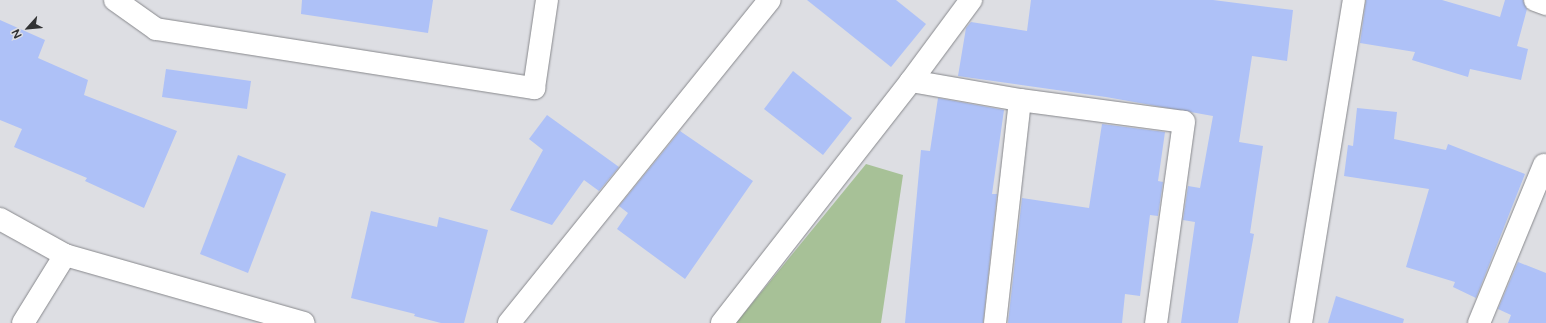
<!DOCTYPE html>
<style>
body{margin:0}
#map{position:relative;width:1546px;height:323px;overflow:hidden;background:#dddee3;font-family:"Varela Round",sans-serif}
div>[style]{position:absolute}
.green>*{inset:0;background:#a7c197}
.building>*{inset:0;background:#aec1f7}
.roads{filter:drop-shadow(0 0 1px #87888c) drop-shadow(0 0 1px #87888c)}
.minor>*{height:22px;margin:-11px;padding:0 11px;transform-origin:11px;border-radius:11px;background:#fff}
span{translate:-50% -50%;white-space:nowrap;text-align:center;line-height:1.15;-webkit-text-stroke:3.5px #dddee3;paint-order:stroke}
.north{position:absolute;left:8px;top:8px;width:40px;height:40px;-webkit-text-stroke:3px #dddee3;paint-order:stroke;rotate:243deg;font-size:11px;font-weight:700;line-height:16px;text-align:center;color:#323334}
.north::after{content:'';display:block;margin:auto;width:14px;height:18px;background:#323334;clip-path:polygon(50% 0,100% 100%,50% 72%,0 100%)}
</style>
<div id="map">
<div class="green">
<div style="clip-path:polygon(866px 164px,903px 175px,881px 323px,736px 323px)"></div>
</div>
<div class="building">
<div style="clip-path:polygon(302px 0,433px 0,428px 33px,301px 14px)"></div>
<div style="clip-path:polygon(807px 0,896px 0,926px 24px,891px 67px)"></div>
<div style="clip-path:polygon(1031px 0,1213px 0,1293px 10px,1287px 61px,1252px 56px,1239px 142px,1263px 146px,1250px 233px,1254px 234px,1238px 323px,1181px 323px,1195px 222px,1183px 220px,1188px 186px,1200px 188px,1213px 116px,1106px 97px,958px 76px,966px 28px,971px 22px,1027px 31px)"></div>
<div style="clip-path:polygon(1366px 0,1442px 0,1500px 17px,1505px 0,1523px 0,1527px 9px,1517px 46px,1528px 49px,1521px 80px,1470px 69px,1468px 77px,1412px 60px,1415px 52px,1360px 43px)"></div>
<div style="clip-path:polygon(0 20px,45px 40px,38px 58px,88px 80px,84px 95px,177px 131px,144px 208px,85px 181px,87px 178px,14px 147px,22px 129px,0 120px)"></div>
<div style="clip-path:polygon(166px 69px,251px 81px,247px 109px,162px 97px)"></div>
<div style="clip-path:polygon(793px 71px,852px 118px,823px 155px,764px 109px)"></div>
<div style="clip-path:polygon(938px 98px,1004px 110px,992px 194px,997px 194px,983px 323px,905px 323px,921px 150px,930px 151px)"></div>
<div style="clip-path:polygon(1357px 108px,1397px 112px,1394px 139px,1446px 150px,1448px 144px,1525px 174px,1476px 298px,1453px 287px,1455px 282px,1406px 267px,1429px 189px,1344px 176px,1348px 145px,1353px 146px)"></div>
<div style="clip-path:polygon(547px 115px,619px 167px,599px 191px,584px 180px,552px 225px,510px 210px,543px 150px,529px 139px)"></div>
<div style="clip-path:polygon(1102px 124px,1165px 132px,1158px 181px,1163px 182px,1158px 216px,1150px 215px,1140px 296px,1125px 294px,1122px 323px,1008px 323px,1022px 198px,1089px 208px)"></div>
<div style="clip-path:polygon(680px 131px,753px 181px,685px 279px,617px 229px,628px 213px,619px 206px)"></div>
<div style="clip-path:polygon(238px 155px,286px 174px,248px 273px,200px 254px)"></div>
<div style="clip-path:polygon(371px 211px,437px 227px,439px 217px,488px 230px,464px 323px,441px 323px,414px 316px,415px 314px,351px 298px)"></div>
<div style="clip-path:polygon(1518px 262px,1546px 273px,1546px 323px,1508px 323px,1511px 315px,1498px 309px)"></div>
<div style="clip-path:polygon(1336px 296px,1404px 319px,1403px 323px,1328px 323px)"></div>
</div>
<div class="roads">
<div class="minor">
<div style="left:115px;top:0;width:50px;rotate:35.3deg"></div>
<div style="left:156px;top:29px;width:383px;rotate:8.9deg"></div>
<div style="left:534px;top:88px;width:89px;rotate:-81.6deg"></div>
<div style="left:1535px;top:0;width:12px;rotate:20deg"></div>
<div style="left:911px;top:81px;width:111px;rotate:9.9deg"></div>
<div style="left:1020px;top:100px;width:165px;rotate:7.6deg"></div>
<div style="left:1184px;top:122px;width:203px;rotate:97.9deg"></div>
<div style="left:0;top:219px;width:74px;rotate:29deg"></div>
<div style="left:65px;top:255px;width:248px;rotate:15.9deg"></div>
<div style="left:23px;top:323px;width:80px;rotate:-58.3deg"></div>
<div style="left:509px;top:323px;width:415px;rotate:-51.1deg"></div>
<div style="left:722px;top:323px;width:307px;rotate:-52deg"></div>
<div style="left:911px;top:81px;width:101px;rotate:-53.5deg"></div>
<div style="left:995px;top:323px;width:224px;rotate:-83.6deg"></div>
<div style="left:1301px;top:323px;width:327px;rotate:-80.7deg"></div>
<div style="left:1479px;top:323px;width:171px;rotate:-67.6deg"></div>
</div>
</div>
<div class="north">N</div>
</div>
